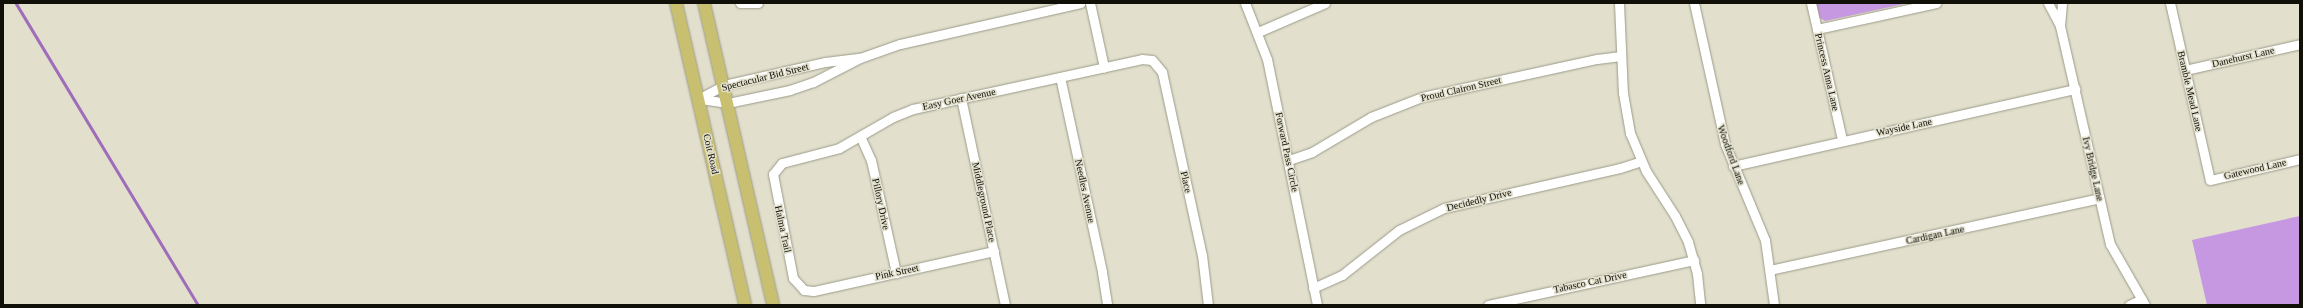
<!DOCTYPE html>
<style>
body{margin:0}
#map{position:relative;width:2303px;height:308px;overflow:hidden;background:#e2e0cd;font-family:"Times New Roman",serif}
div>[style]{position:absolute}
.green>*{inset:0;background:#c798e2}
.stream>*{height:2.5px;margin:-1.25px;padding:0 1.25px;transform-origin:1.25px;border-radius:1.25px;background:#9f6dba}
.roads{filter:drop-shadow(0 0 1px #9b9a88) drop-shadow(0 0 1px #9b9a88)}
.minor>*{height:9px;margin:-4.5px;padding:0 4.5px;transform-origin:4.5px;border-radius:4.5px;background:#fff}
.major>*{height:12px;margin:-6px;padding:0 6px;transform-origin:6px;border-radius:6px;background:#c8bf71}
span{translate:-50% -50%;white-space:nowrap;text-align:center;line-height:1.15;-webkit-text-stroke:3px #e2e0cd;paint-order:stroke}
.street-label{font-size:10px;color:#101009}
.frame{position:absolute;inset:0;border:4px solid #101009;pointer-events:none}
</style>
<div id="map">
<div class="green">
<div style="clip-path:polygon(1815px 3px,1908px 3px,1825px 21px,1818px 17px)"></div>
<div style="clip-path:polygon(2300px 216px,2300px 305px,2207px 305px,2192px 240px)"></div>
</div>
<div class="stream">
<div style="left:16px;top:3px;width:353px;rotate:58.9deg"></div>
</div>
<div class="roads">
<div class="minor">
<div style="left:740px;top:3px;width:18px"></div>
<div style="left:1090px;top:3px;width:66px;rotate:77.7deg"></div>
<div style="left:1245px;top:3px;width:60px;rotate:68.6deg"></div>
<div style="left:1267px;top:59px;width:251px;rotate:78.5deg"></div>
<div style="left:1619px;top:3px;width:90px;rotate:87.5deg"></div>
<div style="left:1623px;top:93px;width:41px;rotate:80.1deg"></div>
<div style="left:1630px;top:133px;width:41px;rotate:67.2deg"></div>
<div style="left:1646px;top:171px;width:54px;rotate:57.2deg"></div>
<div style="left:1675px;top:216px;width:29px;rotate:63deg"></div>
<div style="left:1688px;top:242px;width:33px;rotate:74deg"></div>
<div style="left:1697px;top:274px;width:31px;rotate:84deg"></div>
<div style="left:1694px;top:3px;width:144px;rotate:77.6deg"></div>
<div style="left:1725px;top:144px;width:104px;rotate:67.4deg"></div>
<div style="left:1765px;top:240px;width:66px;rotate:82.1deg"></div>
<div style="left:1811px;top:3px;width:140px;rotate:77.2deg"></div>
<div style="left:2048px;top:3px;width:26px;rotate:62deg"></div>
<div style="left:2060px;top:26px;width:224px;rotate:77.1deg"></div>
<div style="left:2110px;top:244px;width:70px;rotate:60.2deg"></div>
<div style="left:2170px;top:3px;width:181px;rotate:77.3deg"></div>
<div style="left:2210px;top:180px;width:92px;rotate:-13.1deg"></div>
<div style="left:2060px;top:26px;width:23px;rotate:-85deg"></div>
<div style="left:1817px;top:29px;width:122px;rotate:-12.3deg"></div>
<div style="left:1258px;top:32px;width:73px;rotate:-23.4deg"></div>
<div style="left:860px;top:58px;width:53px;rotate:152.9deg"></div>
<div style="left:813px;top:82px;width:24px;rotate:161deg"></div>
<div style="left:790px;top:90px;width:63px;rotate:168.2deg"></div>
<div style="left:728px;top:103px;width:30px;rotate:-172deg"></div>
<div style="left:698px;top:99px;width:30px;rotate:-28deg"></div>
<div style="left:724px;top:85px;width:104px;rotate:-12.8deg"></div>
<div style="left:825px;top:62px;width:35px;rotate:-7deg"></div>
<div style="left:860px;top:58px;width:42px;rotate:-19.3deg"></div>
<div style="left:900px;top:44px;width:185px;rotate:-12.8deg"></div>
<div style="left:2185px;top:70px;width:118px;rotate:-12.7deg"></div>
<div style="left:1060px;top:77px;width:199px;rotate:77.8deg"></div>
<div style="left:1102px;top:272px;width:33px;rotate:81deg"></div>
<div style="left:961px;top:98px;width:212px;rotate:78deg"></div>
<div style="left:861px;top:138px;width:24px;rotate:66deg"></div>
<div style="left:871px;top:160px;width:116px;rotate:77.5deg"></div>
<div style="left:1289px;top:160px;width:24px;rotate:-19deg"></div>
<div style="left:1312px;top:152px;width:69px;rotate:-30.7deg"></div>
<div style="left:1371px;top:117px;width:55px;rotate:-21.4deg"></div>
<div style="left:1422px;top:97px;width:179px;rotate:-12.3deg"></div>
<div style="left:1597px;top:59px;width:24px;rotate:-7deg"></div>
<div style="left:1733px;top:166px;width:351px;rotate:-12.7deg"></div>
<div style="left:994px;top:251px;width:185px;rotate:167.5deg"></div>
<div style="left:813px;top:291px;width:9px;rotate:-174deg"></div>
<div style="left:804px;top:290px;width:16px;rotate:-133deg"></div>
<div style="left:793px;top:278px;width:106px;rotate:-100.9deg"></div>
<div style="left:773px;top:174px;width:14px;rotate:-51deg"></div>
<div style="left:782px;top:163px;width:59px;rotate:-14.7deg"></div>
<div style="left:839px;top:148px;width:62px;rotate:-29.9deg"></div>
<div style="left:893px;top:117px;width:22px;rotate:-22deg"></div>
<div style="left:913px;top:109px;width:234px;rotate:-12.3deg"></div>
<div style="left:1142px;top:59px;width:10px;rotate:6deg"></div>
<div style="left:1152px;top:60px;width:16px;rotate:50deg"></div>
<div style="left:1162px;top:72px;width:187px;rotate:77.7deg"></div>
<div style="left:1202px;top:255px;width:50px;rotate:83.2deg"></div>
<div style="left:1770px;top:270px;width:337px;rotate:-12.3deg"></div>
<div style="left:1313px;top:288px;width:32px;rotate:-24deg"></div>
<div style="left:1342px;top:275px;width:73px;rotate:-38.3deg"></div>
<div style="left:1399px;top:230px;width:50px;rotate:-26.1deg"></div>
<div style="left:1444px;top:208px;width:180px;rotate:-12.8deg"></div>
<div style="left:1620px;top:168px;width:22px;rotate:-18deg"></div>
<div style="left:1488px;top:305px;width:211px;rotate:-12.3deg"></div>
<div style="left:2129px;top:305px;width:14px;rotate:-25deg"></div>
</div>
<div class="major">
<div style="left:676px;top:3px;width:310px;rotate:77.1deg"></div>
<div style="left:704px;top:3px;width:310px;rotate:77.1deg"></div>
</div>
</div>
<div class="street-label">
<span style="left:2243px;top:57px;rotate:-13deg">Danehurst Lane</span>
<span style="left:1827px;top:72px;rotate:77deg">Princess Anna Lane</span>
<span style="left:765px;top:77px;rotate:-14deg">Spectacular Bid Street</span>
<span style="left:1461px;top:89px;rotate:-13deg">Proud Clairon Street</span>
<span style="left:2190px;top:91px;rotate:77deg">Bramble Mead Lane</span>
<span style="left:959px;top:99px;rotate:-12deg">Easy Goer Avenue</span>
<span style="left:1904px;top:127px;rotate:-12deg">Wayside Lane</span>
<span style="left:1287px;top:152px;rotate:78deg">Forward Pass Circle</span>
<span style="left:711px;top:154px;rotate:77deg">Coit Road</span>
<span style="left:1731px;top:155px;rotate:70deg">Woodford Lane</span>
<span style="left:2093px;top:169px;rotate:77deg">Ivy Bridge Lane</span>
<span style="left:2255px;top:169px;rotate:-13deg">Gatewood Lane</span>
<span style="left:1186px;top:182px;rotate:78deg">Place</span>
<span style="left:1085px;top:191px;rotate:78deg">Needles Avenue</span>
<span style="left:1479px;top:200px;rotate:-14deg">Decidedly Drive</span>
<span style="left:984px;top:202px;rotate:78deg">Middleground Place</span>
<span style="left:881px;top:204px;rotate:78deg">Pillory Drive</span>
<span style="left:783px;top:229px;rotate:78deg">Halma Trail</span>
<span style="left:1935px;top:235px;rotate:-12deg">Cardigan Lane</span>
<span style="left:897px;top:272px;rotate:-12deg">Pink Street</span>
<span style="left:1590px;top:282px;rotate:-12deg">Tabasco Cat Drive</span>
</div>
<div class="frame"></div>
</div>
